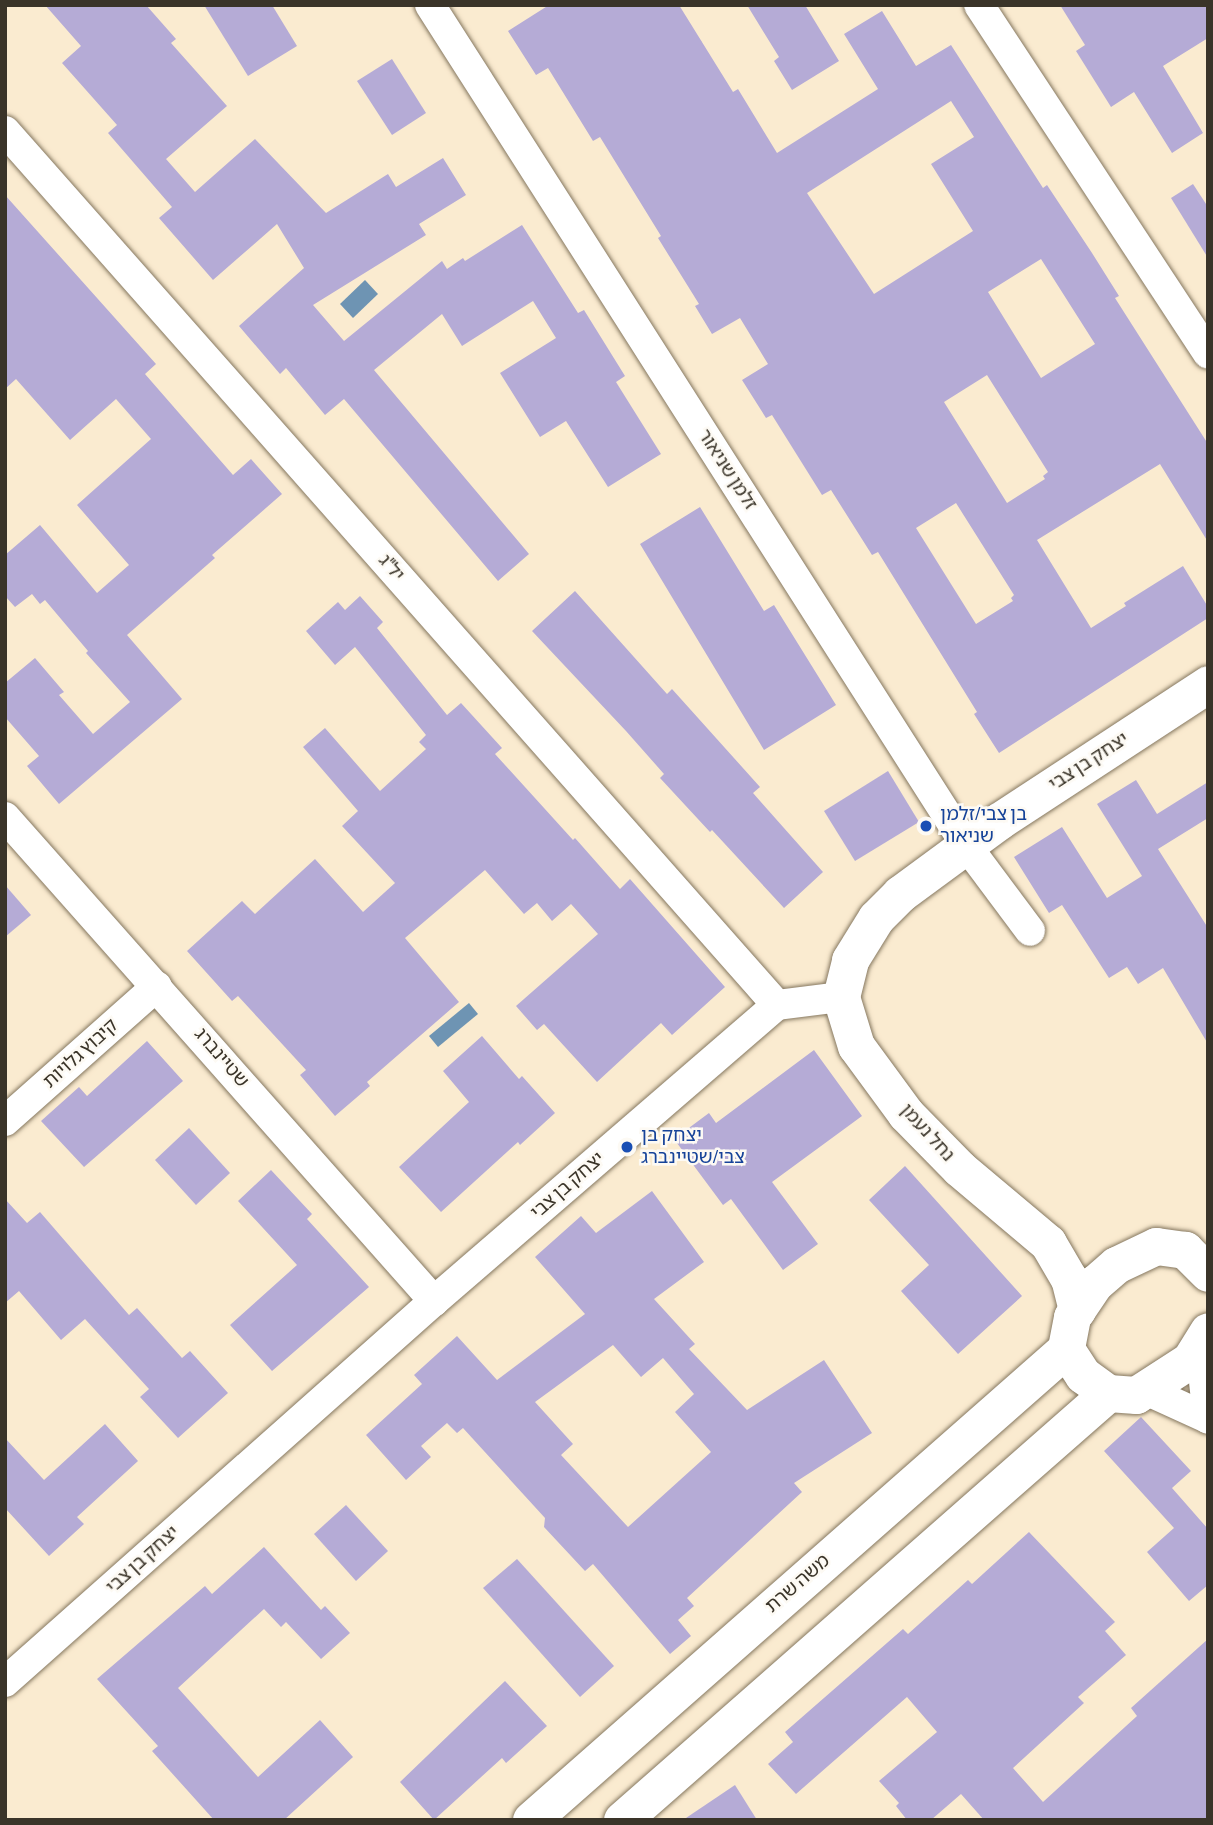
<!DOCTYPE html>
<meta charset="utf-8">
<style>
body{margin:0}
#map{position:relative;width:1213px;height:1825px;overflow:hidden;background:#faebd0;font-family:"Sofia Sans Condensed","Noto Sans Hebrew",sans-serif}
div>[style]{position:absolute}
.water>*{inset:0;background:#6e94b3}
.building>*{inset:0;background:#b5abd6}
.roads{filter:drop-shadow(0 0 2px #85775f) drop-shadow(0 0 2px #85775f)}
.minor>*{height:30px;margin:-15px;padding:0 15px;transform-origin:15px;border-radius:15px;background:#fff}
.tertiary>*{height:37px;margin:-18.5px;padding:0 18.5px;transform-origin:18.5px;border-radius:18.5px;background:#fff}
.dots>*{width:19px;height:19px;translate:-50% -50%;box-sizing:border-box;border:4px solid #fdfaf4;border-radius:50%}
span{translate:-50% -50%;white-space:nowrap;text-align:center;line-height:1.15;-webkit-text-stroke:5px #fdfaf4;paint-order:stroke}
.street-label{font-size:19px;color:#3a3429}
.transit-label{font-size:19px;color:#164399}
.left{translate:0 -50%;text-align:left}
.frame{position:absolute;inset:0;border:7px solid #3a3429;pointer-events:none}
</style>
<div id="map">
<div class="water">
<div style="clip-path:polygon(365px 280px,378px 294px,353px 318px,340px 304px)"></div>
<div style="clip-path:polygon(469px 1003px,478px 1014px,438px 1047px,429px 1036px)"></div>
</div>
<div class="building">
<div style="clip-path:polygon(45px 5px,146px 5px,176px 39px,171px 43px,227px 106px,166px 159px,195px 192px,255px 139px,326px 213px,388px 174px,396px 187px,443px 158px,466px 195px,419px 224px,426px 235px,313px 305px,344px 341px,442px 261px,447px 269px,463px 258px,465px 261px,522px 225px,578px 313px,584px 310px,625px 376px,616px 382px,661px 454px,608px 487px,566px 421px,540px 437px,500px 373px,556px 338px,533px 301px,462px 346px,442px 314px,374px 370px,529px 554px,498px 581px,344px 399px,325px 415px,286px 368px,280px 374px,239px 326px,304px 268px,277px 224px,213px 280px,159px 218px,172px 207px,108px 133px,117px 125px,62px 63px,81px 46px)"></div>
<div style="clip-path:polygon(204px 5px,272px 5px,297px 46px,248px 76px)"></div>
<div style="clip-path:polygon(evenodd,549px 5px,679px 5px,733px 92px,738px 89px,777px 153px,878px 89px,844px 34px,882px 11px,916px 66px,951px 45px,1043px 188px,1047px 185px,1092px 253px,1119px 296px,1115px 298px,1208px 444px,1208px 542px,1160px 464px,1037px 540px,1091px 628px,1126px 606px,1124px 603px,1183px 566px,1208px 607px,1208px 618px,999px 753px,974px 714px,977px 712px,878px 552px,872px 555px,831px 490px,822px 495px,772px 415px,766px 418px,742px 380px,768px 364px,740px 318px,712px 334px,695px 306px,699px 304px,658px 238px,661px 236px,600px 137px,593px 141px,548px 68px,536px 75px,508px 31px,549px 5px,951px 101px,974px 137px,931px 164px,973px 231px,874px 294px,807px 193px,951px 101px,549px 5px,1041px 259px,1095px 344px,1041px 378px,988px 292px,1041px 259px,549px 5px,987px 375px,1048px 472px,1043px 476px,1045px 479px,1007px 503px,944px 402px,987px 375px,549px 5px,956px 503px,1014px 595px,1011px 598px,1013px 601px,976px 624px,916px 528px,956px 503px)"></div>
<div style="clip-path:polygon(747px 5px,805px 5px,839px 61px,792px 90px,774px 61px,779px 57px)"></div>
<div style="clip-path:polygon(1060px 5px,1208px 5px,1208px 38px,1163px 66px,1203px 133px,1172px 153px,1134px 92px,1111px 107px,1076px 51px,1085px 45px)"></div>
<div style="clip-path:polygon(392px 59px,426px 113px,392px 135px,357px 81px)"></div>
<div style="clip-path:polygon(1193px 184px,1208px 207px,1208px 258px,1171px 198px)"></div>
<div style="clip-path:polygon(5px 195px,156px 364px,145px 374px,233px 475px,251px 459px,282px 494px,212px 555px,215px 558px,127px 635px,182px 699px,59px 804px,27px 766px,39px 756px,5px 717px,5px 683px,35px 658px,64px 692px,59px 695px,93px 734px,130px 702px,86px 653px,88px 651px,45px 600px,40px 604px,32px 594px,15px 607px,5px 596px,5px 555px,40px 525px,97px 593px,129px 565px,77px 505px,151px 439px,116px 399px,70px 440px,16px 379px,5px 389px)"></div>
<div style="clip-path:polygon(700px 507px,764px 611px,774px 605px,836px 705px,764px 750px,640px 544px)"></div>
<div style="clip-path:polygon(575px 591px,667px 694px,672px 689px,760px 787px,753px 793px,823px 872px,784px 908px,712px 830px,710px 832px,660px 778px,664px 774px,626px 731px,532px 631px)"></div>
<div style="clip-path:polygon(360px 596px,383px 622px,377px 628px,447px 715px,461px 703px,502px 748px,495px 754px,573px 840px,575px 838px,620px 889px,630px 879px,725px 987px,672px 1035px,661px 1023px,597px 1082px,544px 1024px,537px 1030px,516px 1006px,598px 934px,571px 904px,552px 921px,537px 903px,524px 914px,485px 870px,405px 938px,459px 1002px,367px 1082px,370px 1086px,335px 1116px,300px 1075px,306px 1070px,238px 996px,232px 1001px,187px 951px,242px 901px,255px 914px,315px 859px,363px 912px,395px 883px,342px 826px,358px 811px,303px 747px,325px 728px,380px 791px,426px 749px,419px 742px,426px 735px,355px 647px,335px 665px,306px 631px,338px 602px,345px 610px)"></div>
<div style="clip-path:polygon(888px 771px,919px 822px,855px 861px,824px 811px)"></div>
<div style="clip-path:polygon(1136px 780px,1157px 814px,1208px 782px,1208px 818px,1158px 849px,1208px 928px,1208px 1044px,1163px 968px,1138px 984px,1127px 967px,1109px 978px,1062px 905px,1049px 913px,1014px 857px,1062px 827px,1107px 898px,1142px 876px,1097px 804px)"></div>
<div style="clip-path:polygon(5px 885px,31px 915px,5px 937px)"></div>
<div style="clip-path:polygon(482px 1036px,519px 1079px,522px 1076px,555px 1113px,520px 1145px,518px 1142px,441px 1212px,399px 1167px,469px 1102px,443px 1071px)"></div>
<div style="clip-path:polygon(147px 1041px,183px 1081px,84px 1167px,41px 1121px,79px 1087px,87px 1096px)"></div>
<div style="clip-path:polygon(814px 1050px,862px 1116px,772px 1182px,818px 1244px,783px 1270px,731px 1199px,723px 1205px,674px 1139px,709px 1113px,716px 1123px)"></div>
<div style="clip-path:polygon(189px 1128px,230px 1173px,196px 1205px,155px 1160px)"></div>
<div style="clip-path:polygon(905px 1166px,1022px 1296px,958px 1354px,901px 1291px,929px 1265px,869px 1200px)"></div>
<div style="clip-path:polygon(271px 1170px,312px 1214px,307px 1219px,369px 1287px,272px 1371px,230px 1325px,297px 1265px,238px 1201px)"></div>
<div style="clip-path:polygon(evenodd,652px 1191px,704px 1262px,654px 1299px,695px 1344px,689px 1349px,747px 1410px,824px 1360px,872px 1433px,794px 1483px,802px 1492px,687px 1598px,694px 1606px,678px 1620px,691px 1636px,670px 1654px,593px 1564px,585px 1571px,544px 1527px,545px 1518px,463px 1428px,457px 1433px,447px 1423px,421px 1446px,431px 1457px,406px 1480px,366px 1435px,422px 1384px,414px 1375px,457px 1336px,497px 1380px,585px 1314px,535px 1257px,581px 1216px,596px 1233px,652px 1191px,613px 1345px,641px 1377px,663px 1358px,694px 1394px,675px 1412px,711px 1452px,628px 1527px,561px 1455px,573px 1444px,535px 1402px,613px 1345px)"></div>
<div style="clip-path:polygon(5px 1199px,27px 1223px,40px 1212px,129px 1315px,137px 1308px,182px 1358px,190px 1351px,228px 1393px,178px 1438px,140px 1397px,149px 1389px,85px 1319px,61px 1340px,19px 1291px,5px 1303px)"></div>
<div style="clip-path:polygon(1141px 1417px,1191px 1471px,1172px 1488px,1208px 1529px,1208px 1585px,1189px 1601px,1147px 1552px,1174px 1528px,1104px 1451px)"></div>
<div style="clip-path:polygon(105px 1424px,138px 1461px,77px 1517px,84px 1524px,49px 1556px,5px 1508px,5px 1438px,44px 1480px)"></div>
<div style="clip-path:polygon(346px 1505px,388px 1551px,356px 1581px,314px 1534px)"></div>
<div style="clip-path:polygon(1029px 1532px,1115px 1622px,1105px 1631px,1126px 1655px,1078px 1697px,1084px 1703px,1013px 1768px,1043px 1802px,1137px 1716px,1131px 1708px,1208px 1639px,1208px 1820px,984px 1820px,961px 1794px,931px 1820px,907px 1820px,896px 1806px,899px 1803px,879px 1781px,937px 1732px,907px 1697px,796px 1794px,768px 1764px,793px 1742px,785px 1732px,903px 1629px,908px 1634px,968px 1580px,972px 1584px)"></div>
<div style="clip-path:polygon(264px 1547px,321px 1610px,325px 1606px,350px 1633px,321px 1659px,286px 1622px,281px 1627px,264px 1609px,178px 1688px,258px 1777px,320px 1720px,353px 1757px,284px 1820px,214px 1820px,152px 1751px,158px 1746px,97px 1679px,205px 1586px,212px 1594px)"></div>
<div style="clip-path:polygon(517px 1559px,614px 1666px,580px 1697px,483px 1588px)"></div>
<div style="clip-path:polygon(505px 1681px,547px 1726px,506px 1763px,502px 1758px,434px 1820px,400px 1782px)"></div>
<div style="clip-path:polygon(735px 1785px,757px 1820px,683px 1820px)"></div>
</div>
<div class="roads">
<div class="minor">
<div style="left:430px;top:5px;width:996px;rotate:57.46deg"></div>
<div style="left:966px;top:845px;width:107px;rotate:53.3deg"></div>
<div style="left:979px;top:5px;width:417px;rotate:56.7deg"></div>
<div style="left:5px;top:131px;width:1166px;rotate:48.55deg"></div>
<div style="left:5px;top:817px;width:647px;rotate:48.45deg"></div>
<div style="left:5px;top:1121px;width:203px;rotate:-41.6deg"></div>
<div style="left:1200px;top:1344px;width:75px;rotate:83.9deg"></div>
<div style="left:1146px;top:1390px;width:67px;rotate:24.7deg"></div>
<div style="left:5px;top:1682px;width:574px;rotate:-41.61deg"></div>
<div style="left:434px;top:1301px;width:453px;rotate:-40.8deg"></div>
<div style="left:777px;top:1005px;width:64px;rotate:-7.1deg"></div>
</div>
<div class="tertiary">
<div style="left:1208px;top:1273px;width:33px;rotate:-135deg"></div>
<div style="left:1185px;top:1250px;width:29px;rotate:-172deg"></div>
<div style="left:1156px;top:1246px;width:44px;rotate:154.6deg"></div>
<div style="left:1116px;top:1265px;width:28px;rotate:139deg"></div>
<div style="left:1095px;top:1283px;width:41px;rotate:124.1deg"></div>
<div style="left:1072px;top:1317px;width:33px;rotate:101deg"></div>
<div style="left:1066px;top:1349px;width:31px;rotate:57deg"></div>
<div style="left:1083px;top:1375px;width:31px;rotate:36deg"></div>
<div style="left:1108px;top:1393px;width:28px;rotate:4deg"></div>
<div style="left:1136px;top:1395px;width:64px;rotate:-32.9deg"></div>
<div style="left:1190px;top:1360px;width:34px;rotate:-58deg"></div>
<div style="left:1077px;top:1310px;width:32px;rotate:-104deg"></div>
<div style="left:1069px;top:1279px;width:42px;rotate:-120.3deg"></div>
<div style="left:1048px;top:1243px;width:116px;rotate:-139.9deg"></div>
<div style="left:959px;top:1168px;width:76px;rotate:-134.5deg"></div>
<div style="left:906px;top:1114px;width:84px;rotate:-126.3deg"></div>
<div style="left:856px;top:1046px;width:51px;rotate:-107deg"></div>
<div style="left:841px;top:997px;width:38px;rotate:-76deg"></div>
<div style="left:850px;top:960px;width:49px;rotate:-58.2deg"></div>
<div style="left:876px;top:918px;width:34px;rotate:-45deg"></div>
<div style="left:900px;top:894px;width:123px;rotate:-36.4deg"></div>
<div style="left:999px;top:821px;width:250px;rotate:-33.2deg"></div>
<div style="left:531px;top:1820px;width:713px;rotate:-41.36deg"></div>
<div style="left:622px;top:1820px;width:647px;rotate:-41.3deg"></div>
</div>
</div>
<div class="dots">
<div style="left:926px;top:826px;background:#1a4fb4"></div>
<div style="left:627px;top:1147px;background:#1a4fb4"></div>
</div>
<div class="street-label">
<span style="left:727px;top:470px;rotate:57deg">זלמן שניאור</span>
<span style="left:391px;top:568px;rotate:49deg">יל"ג</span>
<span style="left:1089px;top:762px;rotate:-33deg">יצחק בן צבי</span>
<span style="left:81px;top:1054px;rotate:-42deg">קיבוץ גלויות</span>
<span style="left:221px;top:1058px;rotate:49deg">שטיינברג</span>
<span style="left:927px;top:1133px;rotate:48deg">נחל נעמן</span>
<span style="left:568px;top:1186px;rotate:-41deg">יצחק בן צבי</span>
<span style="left:143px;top:1560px;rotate:-42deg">יצחק בן צבי</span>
<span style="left:798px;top:1584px;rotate:-41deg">משה שרת</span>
</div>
<div class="transit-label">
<span class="left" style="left:940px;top:826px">בן צבי/זלמן<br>שניאור</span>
<span class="left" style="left:641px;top:1147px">יצחק בן<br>צבי/שטיינברג</span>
</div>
<div class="frame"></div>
</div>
